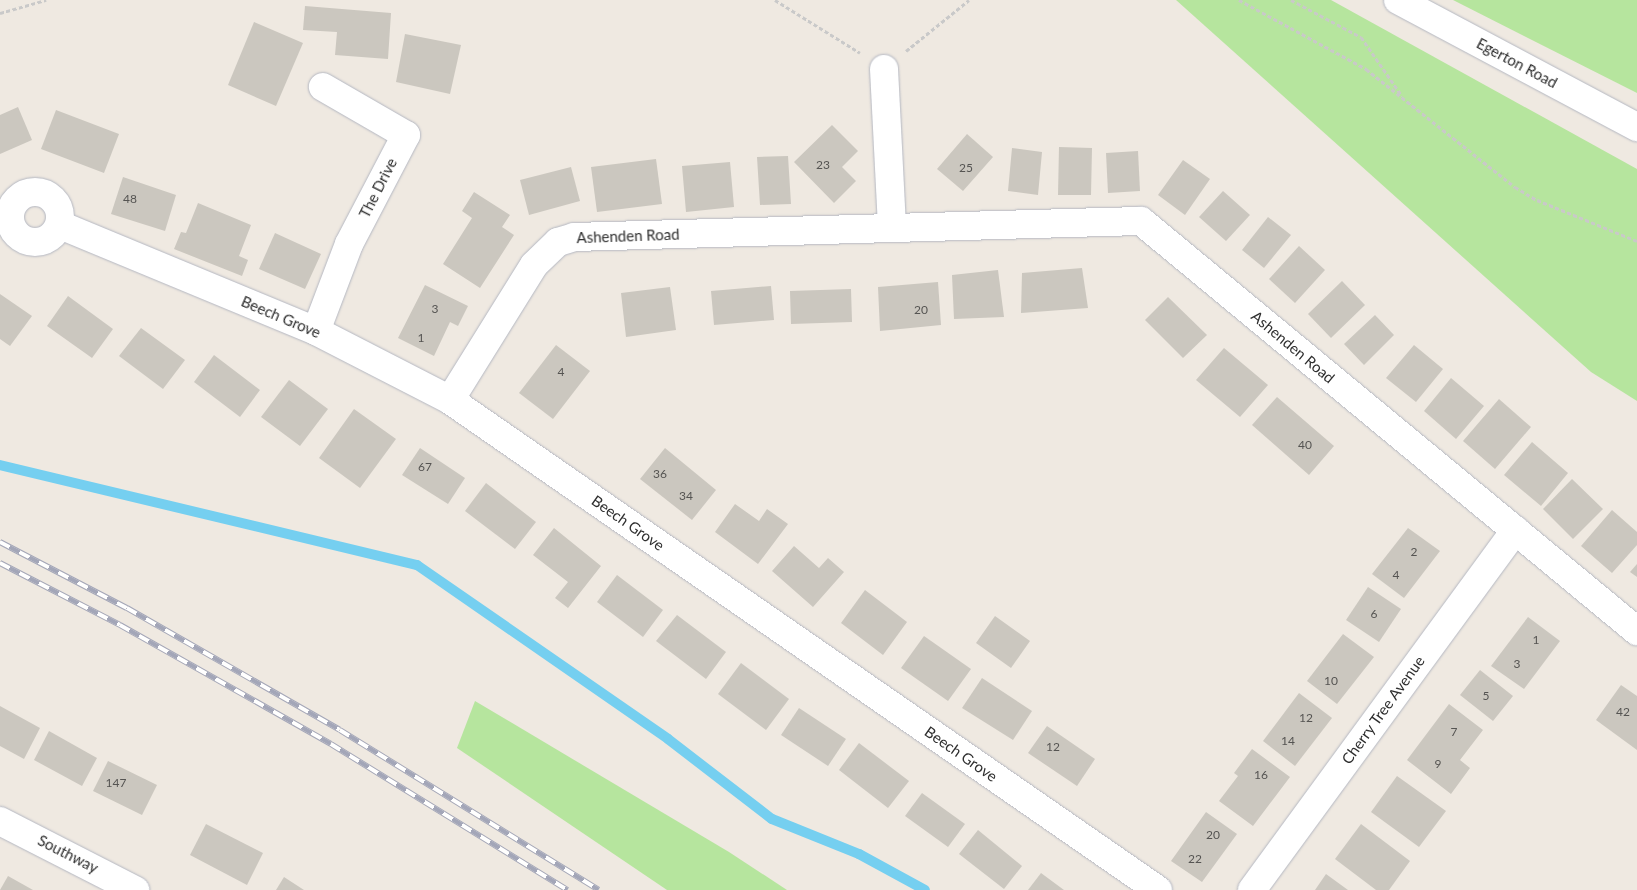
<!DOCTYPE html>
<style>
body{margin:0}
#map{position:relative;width:1637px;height:890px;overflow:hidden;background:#efe9e1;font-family:Lato,sans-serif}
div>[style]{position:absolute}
.green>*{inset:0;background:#b6e59e}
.stream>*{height:10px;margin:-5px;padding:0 5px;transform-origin:5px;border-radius:5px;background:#75cff0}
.building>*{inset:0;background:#cbc7bf}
.path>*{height:3px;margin-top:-1.5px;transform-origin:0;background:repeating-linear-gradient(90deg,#c9c9c9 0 4px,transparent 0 6.5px)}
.roads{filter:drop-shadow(0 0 1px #b4b7c1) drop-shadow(0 0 1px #b4b7c1)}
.minor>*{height:28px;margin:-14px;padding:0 14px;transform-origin:14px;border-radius:14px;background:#fff}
.minor>.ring{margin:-14px;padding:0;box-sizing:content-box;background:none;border:28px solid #fff;border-radius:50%}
.rail>*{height:5.5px;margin-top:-2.75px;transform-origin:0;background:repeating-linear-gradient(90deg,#fff 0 11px,#a3a6b8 0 22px);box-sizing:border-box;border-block:1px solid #a3a6b8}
span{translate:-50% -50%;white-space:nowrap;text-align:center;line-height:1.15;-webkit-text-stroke:4px #fff;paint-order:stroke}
.number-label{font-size:12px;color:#555452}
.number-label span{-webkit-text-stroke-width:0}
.street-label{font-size:15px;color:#2e2e2e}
</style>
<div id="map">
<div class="green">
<div style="clip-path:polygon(1176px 0,1331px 0,1637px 169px,1637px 401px,1591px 372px)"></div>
<div style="clip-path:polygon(1453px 0,1637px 0,1637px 93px)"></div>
<div style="clip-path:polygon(475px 701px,729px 852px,787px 890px,667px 890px,457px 748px)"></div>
</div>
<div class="stream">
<div style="left:0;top:465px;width:429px;rotate:13.5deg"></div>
<div style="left:417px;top:565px;width:305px;rotate:34.7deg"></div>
<div style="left:668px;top:739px;width:131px;rotate:37.6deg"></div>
<div style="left:772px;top:819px;width:94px;rotate:21.9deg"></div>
<div style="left:859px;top:854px;width:75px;rotate:28.6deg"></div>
</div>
<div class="building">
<div style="clip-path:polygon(305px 6px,391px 13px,388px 59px,335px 55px,337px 32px,303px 30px)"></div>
<div style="clip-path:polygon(254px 22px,303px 43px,276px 106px,228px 85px)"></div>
<div style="clip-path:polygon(405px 34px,461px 45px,450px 94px,396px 82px)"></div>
<div style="clip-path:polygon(18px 107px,32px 140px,0 154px,0 115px)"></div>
<div style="clip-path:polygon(56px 110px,119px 134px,104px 173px,41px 149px)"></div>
<div style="clip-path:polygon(832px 125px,858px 151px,842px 167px,856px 181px,834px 203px,794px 162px)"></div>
<div style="clip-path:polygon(967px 134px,993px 157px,963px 191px,937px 169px)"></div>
<div style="clip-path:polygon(1059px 147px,1092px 148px,1091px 195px,1058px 195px)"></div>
<div style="clip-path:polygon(1012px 148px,1042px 152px,1038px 195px,1008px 191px)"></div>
<div style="clip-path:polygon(1138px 151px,1140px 191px,1108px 193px,1106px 153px)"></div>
<div style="clip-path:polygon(788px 156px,791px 204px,760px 205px,757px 157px)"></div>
<div style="clip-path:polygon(656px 159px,662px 204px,597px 212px,591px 167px)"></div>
<div style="clip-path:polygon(1183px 160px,1210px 179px,1185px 215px,1158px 195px)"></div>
<div style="clip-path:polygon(730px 162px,734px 207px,686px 212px,682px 166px)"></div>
<div style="clip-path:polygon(571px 167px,580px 201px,529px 215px,520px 180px)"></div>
<div style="clip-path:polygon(123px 177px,176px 195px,165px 231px,111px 214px)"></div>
<div style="clip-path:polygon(1223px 191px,1250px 215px,1226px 241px,1199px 217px)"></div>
<div style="clip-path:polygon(474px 192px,510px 215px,502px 227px,514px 235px,480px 288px,443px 264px,472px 218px,462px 211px)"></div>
<div style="clip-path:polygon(198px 203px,251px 225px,239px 256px,248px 260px,242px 276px,174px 249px,181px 232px,186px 233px)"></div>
<div style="clip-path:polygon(1268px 217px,1291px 235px,1264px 268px,1242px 250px)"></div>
<div style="clip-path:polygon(275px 233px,321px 254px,305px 289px,259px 269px)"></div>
<div style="clip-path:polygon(1299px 246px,1325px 270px,1295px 303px,1269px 279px)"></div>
<div style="clip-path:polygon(1082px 268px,1088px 308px,1021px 313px,1022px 273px)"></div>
<div style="clip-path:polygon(998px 270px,1004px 317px,954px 319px,952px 275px)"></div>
<div style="clip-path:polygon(1342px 281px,1365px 305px,1331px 338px,1308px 314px)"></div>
<div style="clip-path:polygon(938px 282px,941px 325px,880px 331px,878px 287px)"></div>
<div style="clip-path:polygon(425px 285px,468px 306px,458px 326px,450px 322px,434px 356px,398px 338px)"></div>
<div style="clip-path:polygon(771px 286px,774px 320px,714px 325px,711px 291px)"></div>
<div style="clip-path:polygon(670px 287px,676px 330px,626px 337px,621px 293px)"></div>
<div style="clip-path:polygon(851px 289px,852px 322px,791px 324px,790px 291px)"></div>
<div style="clip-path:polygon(0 294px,32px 316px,10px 346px,0 339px)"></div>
<div style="clip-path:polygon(68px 296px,113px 329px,92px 358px,47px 326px)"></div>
<div style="clip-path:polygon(1168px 297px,1207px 335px,1183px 358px,1145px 320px)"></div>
<div style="clip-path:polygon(1375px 315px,1394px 335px,1364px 365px,1344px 344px)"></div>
<div style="clip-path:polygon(141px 328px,185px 360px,163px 389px,119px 356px)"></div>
<div style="clip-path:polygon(556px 345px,590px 371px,553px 419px,519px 393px)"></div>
<div style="clip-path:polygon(1414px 345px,1443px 369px,1416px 402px,1386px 378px)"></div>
<div style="clip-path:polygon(1224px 348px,1268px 385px,1240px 417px,1196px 380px)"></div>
<div style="clip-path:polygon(214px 355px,260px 390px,240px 417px,194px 382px)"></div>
<div style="clip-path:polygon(1451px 378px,1484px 406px,1456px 439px,1424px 411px)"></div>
<div style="clip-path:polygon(289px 380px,328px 409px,300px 446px,261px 417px)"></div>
<div style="clip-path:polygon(1277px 397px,1334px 446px,1309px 475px,1252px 425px)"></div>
<div style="clip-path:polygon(1499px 399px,1531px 427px,1495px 469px,1463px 441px)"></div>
<div style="clip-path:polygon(354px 409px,396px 439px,360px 488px,319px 458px)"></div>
<div style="clip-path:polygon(1532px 442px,1568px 473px,1541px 506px,1504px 475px)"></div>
<div style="clip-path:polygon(420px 448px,465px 478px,448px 504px,402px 475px)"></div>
<div style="clip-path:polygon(665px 448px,716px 490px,692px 520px,640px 479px)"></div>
<div style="clip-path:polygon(1572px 479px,1603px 509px,1573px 539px,1543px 509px)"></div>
<div style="clip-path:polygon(486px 483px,536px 522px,515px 549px,465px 511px)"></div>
<div style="clip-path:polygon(735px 504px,759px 521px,767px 509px,788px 524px,758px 564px,715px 532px)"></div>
<div style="clip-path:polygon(1612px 510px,1637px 532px,1637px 545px,1612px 573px,1581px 546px)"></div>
<div style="clip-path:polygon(554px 528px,601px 566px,568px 608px,555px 598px,568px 582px,533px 555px)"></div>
<div style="clip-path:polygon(1408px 528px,1440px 551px,1404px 598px,1372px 574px)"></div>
<div style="clip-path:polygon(794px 546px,819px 568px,828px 558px,844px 572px,813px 607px,772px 571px)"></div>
<div style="clip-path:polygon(1637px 564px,1637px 577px,1630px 572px)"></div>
<div style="clip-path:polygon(617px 575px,663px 610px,643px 637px,597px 602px)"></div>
<div style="clip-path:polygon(1368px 587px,1401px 609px,1379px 642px,1346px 620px)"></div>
<div style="clip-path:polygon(865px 590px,907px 622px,883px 655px,841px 623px)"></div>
<div style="clip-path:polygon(677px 615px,726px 652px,706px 679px,656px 641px)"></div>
<div style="clip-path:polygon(995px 616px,1030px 641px,1011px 668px,976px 643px)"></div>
<div style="clip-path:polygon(1528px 617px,1560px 641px,1524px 689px,1491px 666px)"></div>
<div style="clip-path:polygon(1343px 634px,1374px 657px,1337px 704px,1307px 681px)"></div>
<div style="clip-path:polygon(924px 636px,971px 669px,948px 701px,901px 668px)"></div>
<div style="clip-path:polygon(741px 663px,789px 699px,766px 730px,718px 694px)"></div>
<div style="clip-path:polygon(1480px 670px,1513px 696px,1493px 721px,1460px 695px)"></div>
<div style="clip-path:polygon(982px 678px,1032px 711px,1013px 740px,962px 708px)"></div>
<div style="clip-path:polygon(1621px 685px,1637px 696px,1637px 750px,1596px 720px)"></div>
<div style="clip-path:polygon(1299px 693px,1332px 718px,1295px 766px,1263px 741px)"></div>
<div style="clip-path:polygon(1449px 704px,1483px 730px,1460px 760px,1470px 768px,1451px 794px,1407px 760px)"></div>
<div style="clip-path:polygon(0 706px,40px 728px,24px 759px,0 746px)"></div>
<div style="clip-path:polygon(799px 708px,846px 739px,828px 766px,781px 735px)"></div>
<div style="clip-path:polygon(1047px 726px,1095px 759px,1077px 786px,1028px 753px)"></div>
<div style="clip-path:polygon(49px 731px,97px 758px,82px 786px,34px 760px)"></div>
<div style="clip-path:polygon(859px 743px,909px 781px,888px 808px,839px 770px)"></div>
<div style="clip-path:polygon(1252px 749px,1290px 777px,1253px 826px,1219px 801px,1238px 776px,1234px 773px)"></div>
<div style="clip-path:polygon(108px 761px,157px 785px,142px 815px,93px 791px)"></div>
<div style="clip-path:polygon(1397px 776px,1446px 811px,1419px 847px,1371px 812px)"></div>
<div style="clip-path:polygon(922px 793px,965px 824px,948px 847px,905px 816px)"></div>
<div style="clip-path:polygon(1206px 812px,1237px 834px,1202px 882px,1171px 861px)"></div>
<div style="clip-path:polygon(206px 824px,263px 853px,247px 885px,190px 855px)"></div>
<div style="clip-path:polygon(1361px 824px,1410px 861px,1389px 890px,1376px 890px,1335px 859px)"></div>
<div style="clip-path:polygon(978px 830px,1022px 866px,1004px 889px,959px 854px)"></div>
<div style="clip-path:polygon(1041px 873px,1064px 890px,1028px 890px)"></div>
<div style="clip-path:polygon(1326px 874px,1348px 890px,1315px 890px)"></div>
<div style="clip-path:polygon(8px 876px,33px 890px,0 890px)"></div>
<div style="clip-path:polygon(284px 877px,304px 890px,276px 890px)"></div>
</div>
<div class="path">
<div style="left:775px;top:0;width:100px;rotate:31.9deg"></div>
<div style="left:1239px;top:0;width:145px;rotate:28.5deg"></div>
<div style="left:1366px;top:69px;width:190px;rotate:38.4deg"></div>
<div style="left:1515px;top:187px;width:26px;rotate:31deg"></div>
<div style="left:1537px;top:200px;width:108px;rotate:22.3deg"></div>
<div style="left:1291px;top:0;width:79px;rotate:27.9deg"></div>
<div style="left:1361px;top:37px;width:72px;rotate:55.2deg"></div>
<div style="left:0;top:13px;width:48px;rotate:-15.8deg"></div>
<div style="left:906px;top:51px;width:81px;rotate:-39deg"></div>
</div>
<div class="roads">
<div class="minor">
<div style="left:1398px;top:0;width:271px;rotate:28deg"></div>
<div style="left:884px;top:69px;width:158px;rotate:87.1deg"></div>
<div class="ring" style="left:10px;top:192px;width:22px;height:22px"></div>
<div style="left:60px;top:225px;width:277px;rotate:22.5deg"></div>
<div style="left:316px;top:331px;width:151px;rotate:27.2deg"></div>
<div style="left:450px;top:400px;width:861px;rotate:34.69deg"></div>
<div style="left:316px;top:331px;width:93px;rotate:-69.2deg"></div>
<div style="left:349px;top:244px;width:123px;rotate:-62.4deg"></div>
<div style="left:406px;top:135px;width:96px;rotate:-150deg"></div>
<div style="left:450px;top:400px;width:159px;rotate:-58.1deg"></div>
<div style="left:534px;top:265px;width:33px;rotate:-44deg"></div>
<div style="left:558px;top:242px;width:17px;rotate:-17deg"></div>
<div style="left:574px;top:237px;width:567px;rotate:-1.62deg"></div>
<div style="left:1141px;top:221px;width:644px;rotate:39.58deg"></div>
<div style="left:0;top:821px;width:152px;rotate:27.1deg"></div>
<div style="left:1252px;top:890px;width:446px;rotate:-53.8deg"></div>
</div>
</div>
<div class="rail">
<div style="left:0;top:542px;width:143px;rotate:27.5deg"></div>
<div style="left:127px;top:608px;width:245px;rotate:29.8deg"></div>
<div style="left:340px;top:730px;width:304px;rotate:31.7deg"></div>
<div style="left:0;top:563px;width:135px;rotate:27.3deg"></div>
<div style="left:120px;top:625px;width:242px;rotate:29.4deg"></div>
<div style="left:331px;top:744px;width:278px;rotate:31.7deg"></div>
</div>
<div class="number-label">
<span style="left:823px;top:165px">23</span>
<span style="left:966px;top:168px">25</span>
<span style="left:130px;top:199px">48</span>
<span style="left:435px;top:309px">3</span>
<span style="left:921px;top:310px">20</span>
<span style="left:421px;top:338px">1</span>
<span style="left:561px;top:372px">4</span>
<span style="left:1305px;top:445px">40</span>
<span style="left:425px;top:467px">67</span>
<span style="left:660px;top:474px">36</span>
<span style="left:686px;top:496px">34</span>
<span style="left:1414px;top:552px">2</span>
<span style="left:1396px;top:575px">4</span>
<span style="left:1374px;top:614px">6</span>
<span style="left:1536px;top:640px">1</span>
<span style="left:1517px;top:664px">3</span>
<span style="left:1331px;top:681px">10</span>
<span style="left:1486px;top:696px">5</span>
<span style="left:1623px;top:712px">42</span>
<span style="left:1306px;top:718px">12</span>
<span style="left:1454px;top:732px">7</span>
<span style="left:1288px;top:741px">14</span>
<span style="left:1053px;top:747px">12</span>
<span style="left:1438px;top:764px">9</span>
<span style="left:1261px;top:775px">16</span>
<span style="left:116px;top:783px">147</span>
<span style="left:1213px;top:835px">20</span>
<span style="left:1195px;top:859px">22</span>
</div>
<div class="street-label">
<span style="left:1517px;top:63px;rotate:28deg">Egerton Road</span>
<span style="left:378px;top:188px;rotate:-63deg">The Drive</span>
<span style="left:628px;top:236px;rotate:-2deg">Ashenden Road</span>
<span style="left:281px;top:317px;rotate:23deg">Beech Grove</span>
<span style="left:1293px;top:347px;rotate:40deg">Ashenden Road</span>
<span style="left:628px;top:523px;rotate:35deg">Beech Grove</span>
<span style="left:1383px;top:710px;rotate:-54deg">Cherry Tree Avenue</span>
<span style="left:961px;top:754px;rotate:35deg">Beech Grove</span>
<span style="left:68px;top:854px;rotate:27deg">Southway</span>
</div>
</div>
